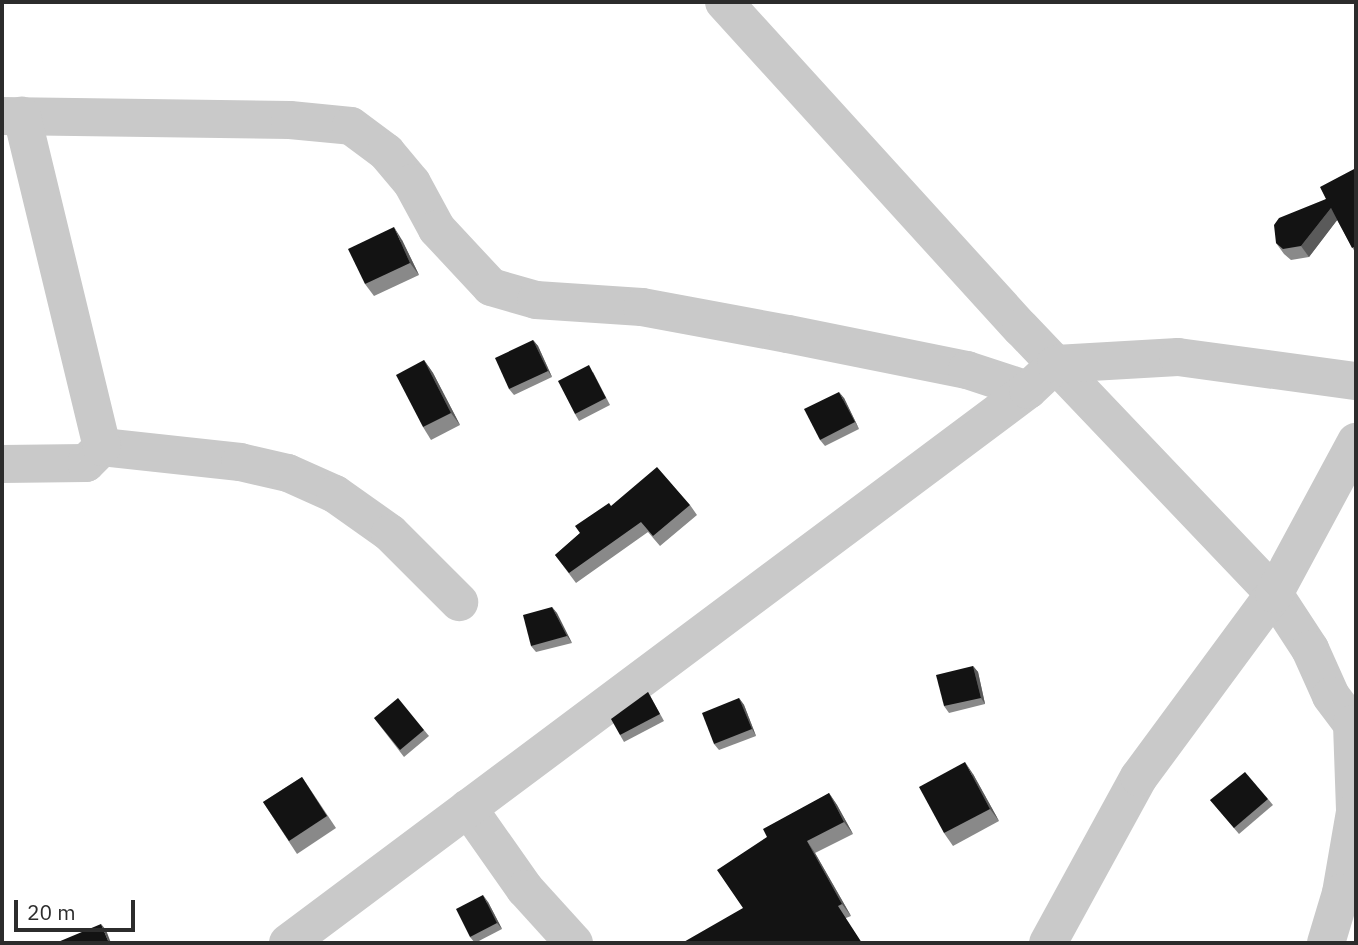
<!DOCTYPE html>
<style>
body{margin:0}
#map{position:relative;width:1358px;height:945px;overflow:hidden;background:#fff;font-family:"IBM Plex Sans",sans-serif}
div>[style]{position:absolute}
.minor>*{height:38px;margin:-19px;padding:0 19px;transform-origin:19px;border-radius:19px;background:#c9c9c9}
.wall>*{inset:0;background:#898989}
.shaded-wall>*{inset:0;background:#5a5a5a}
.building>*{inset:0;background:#131313}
span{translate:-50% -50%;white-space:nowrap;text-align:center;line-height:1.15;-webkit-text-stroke:7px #fff;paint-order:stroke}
.frame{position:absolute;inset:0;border:4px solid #2c2c2c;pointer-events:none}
.scale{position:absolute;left:14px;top:900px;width:121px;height:32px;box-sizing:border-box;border:4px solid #2c2c2c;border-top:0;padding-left:9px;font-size:21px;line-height:24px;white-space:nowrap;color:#2c2c2c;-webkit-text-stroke:5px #fff;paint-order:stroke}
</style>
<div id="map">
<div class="minor">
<div style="left:724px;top:2px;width:441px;rotate:47.7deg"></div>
<div style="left:1021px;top:328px;width:367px;rotate:46.4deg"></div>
<div style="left:1274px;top:594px;width:66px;rotate:56.8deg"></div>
<div style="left:1310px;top:649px;width:51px;rotate:65.9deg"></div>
<div style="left:1331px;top:696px;width:35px;rotate:53deg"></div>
<div style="left:1352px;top:724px;width:88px;rotate:88deg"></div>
<div style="left:1355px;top:812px;width:82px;rotate:99.8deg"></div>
<div style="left:1341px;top:893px;width:52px;rotate:106.7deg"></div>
<div style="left:2px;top:116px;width:288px;rotate:0.8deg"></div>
<div style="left:290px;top:120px;width:61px;rotate:5.6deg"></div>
<div style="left:351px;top:126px;width:44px;rotate:36.6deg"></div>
<div style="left:386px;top:152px;width:40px;rotate:50deg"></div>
<div style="left:412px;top:183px;width:52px;rotate:61.5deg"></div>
<div style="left:437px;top:229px;width:79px;rotate:47deg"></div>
<div style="left:491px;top:287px;width:47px;rotate:16.1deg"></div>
<div style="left:536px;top:300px;width:106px;rotate:3.8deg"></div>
<div style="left:642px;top:307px;width:148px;rotate:10.5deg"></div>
<div style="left:788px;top:334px;width:183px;rotate:11.4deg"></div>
<div style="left:967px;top:370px;width:64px;rotate:18.2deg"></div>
<div style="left:102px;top:447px;width:139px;rotate:6.2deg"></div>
<div style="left:240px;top:462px;width:49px;rotate:12.9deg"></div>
<div style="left:288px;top:473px;width:51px;rotate:24.1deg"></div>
<div style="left:335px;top:494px;width:67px;rotate:35.3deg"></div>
<div style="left:390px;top:533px;width:98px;rotate:45deg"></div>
<div style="left:2px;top:464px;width:84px;rotate:-0.7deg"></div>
<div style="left:86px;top:463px;width:23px;rotate:-45deg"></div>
<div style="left:102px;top:447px;width:341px;rotate:-103.6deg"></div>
<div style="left:468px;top:808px;width:99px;rotate:54.9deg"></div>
<div style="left:525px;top:889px;width:73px;rotate:47.8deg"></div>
<div style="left:288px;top:943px;width:924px;rotate:-36.77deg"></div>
<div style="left:1028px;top:390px;width:38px;rotate:-43deg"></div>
<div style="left:1056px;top:364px;width:122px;rotate:-3.3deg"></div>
<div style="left:1178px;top:357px;width:180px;rotate:7.7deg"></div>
<div style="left:1048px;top:943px;width:189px;rotate:-61.3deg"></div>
<div style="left:1139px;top:777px;width:227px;rotate:-53.6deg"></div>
<div style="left:1274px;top:594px;width:173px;rotate:-61.7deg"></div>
</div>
<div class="wall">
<div style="clip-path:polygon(1356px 168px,1356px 254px,1337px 220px,1309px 257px,1291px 260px,1284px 254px,1276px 243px,1326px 199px)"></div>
<div style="clip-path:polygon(402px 240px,419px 275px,374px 296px,365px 284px)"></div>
<div style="clip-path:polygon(533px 340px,538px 346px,552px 377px,514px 395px,509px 389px)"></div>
<div style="clip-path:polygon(424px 360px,433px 373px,460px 425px,431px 440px,423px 427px)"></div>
<div style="clip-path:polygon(593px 372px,610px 405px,579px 421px,575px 414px)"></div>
<div style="clip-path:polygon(844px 398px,859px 429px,825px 446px,820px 440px)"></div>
<div style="clip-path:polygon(690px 505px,697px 515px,660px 546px,648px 532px,576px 583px,555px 555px,611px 506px)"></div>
<div style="clip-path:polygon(552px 607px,572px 643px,536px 652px,531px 646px)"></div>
<div style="clip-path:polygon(973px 666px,978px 672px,985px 704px,949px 713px,944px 706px)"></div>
<div style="clip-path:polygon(648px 692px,664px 721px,624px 742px,620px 735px)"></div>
<div style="clip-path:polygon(739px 698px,744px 705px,756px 736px,719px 750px,714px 744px)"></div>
<div style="clip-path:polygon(374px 718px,424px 730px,429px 736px,404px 757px)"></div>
<div style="clip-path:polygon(973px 774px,999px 821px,953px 846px,944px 833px)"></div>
<div style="clip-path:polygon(302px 777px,336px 828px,297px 854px,263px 802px)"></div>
<div style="clip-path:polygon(829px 793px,837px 805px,853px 834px,815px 853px,851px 916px,846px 918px,743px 908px,767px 837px)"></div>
<div style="clip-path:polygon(1268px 799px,1273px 805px,1239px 834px,1210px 800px)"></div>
<div style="clip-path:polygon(488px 902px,502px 929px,475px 943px,470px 937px)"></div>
</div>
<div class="shaded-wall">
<div style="clip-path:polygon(1331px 208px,1338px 219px,1309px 257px,1301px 246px)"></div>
<div style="clip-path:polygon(394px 227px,402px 240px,419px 275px,410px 263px)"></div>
<div style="clip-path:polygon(533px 340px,538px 346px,552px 377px,548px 371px)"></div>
<div style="clip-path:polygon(424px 360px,433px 373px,460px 425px,451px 413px)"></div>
<div style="clip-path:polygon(839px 392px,844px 398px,859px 429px,855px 422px)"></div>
<div style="clip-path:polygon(552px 607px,557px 613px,572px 643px,567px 636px)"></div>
<div style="clip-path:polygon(973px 666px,978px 672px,985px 704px,981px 698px)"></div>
<div style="clip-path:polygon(739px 698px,744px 705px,756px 736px,752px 729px)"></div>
<div style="clip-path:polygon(965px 762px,973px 774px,999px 821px,990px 809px)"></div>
<div style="clip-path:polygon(829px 793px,837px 805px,853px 834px,844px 822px)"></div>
<div style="clip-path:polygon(807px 841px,815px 853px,851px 916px,842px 904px)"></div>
<div style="clip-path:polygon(483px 895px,488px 902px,502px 929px,497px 923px)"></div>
<div style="clip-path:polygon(101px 924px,106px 930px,111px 943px,109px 943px)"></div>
</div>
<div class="building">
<div style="clip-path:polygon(1356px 168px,1356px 246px,1352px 248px,1331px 208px,1301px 246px,1283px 249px,1276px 243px,1274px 225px,1279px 218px,1326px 199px,1320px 187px)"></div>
<div style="clip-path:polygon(394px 227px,410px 263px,365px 284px,348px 249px)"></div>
<div style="clip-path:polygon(533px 340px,548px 371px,509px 389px,495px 358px)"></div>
<div style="clip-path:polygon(424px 360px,451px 413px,423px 427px,396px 375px)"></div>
<div style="clip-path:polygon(589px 365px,606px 398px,575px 414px,558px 381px)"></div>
<div style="clip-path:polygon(839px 392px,855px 422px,820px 440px,804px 409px)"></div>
<div style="clip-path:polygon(657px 467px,690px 505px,653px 536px,641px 522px,569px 573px,555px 555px,580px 533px,575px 526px,609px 503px,611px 506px)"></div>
<div style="clip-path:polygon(552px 607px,567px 636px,531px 646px,523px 615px)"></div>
<div style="clip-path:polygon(973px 666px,981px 698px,944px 706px,936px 675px)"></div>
<div style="clip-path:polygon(648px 692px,660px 714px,620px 735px,611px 719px)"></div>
<div style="clip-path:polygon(398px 698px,424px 730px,400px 750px,374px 718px)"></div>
<div style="clip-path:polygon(739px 698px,752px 729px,714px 744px,702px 713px)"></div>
<div style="clip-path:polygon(965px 762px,990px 809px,944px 833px,919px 787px)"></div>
<div style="clip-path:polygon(1245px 772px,1268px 799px,1234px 828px,1210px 800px)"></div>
<div style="clip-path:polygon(302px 777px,327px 816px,289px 841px,263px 802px)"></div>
<div style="clip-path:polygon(829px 793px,844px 822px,807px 841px,842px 904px,838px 906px,862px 943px,682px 943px,743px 908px,717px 870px,767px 837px,763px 829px)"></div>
<div style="clip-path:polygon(483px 895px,497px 923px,470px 937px,456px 909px)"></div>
<div style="clip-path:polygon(101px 924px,109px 943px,59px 943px,58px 942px)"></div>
</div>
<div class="frame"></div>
<div class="scale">20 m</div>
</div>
